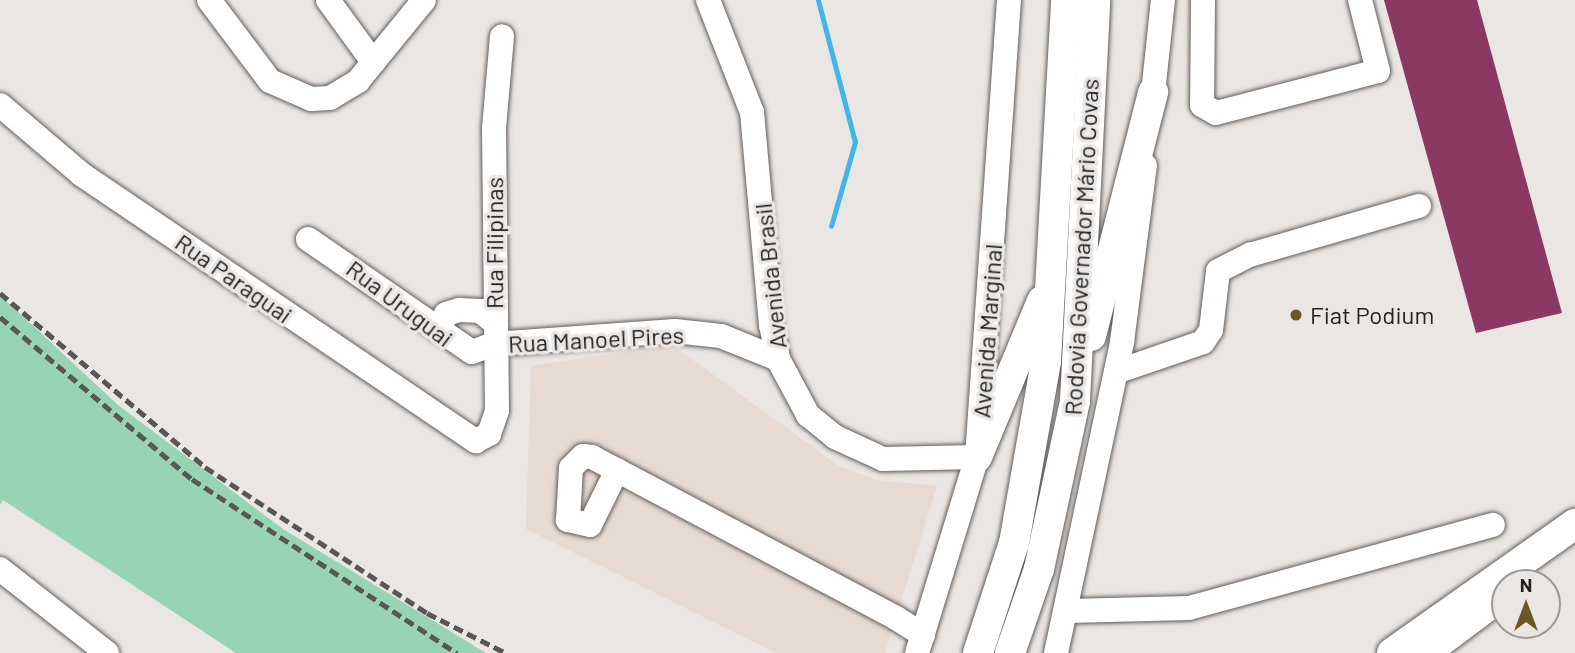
<!DOCTYPE html>
<meta charset="utf-8">
<style>
body{margin:0}
#map{position:relative;width:1575px;height:653px;overflow:hidden;background:#eae6e3;font-family:Barlow,sans-serif}
div>[style]{position:absolute}
.built>*{inset:0;background:#e6dad3}
.green>*{inset:0;background:#97d4b6}
.stream>*{height:5px;margin:-2.5px;padding:0 2.5px;transform-origin:2.5px;border-radius:2.5px;background:#42b4e5}
.building>*{inset:0;background:#8b3863}
.roads{filter:drop-shadow(0 0 2px #625e5b) drop-shadow(0 0 2px #625e5b)}
.minor>*{height:24px;margin:-12px;padding:0 12px;transform-origin:12px;border-radius:12px;background:#fff}
.major>*{height:30px;margin:-15px;padding:0 15px;transform-origin:15px;border-radius:15px;background:#fff}
.rail>*{height:5px;margin-top:-2.5px;transform-origin:0;background:repeating-linear-gradient(90deg,#595756 0 10px,transparent 0 15px)}
.dots>*{width:19px;height:19px;translate:-50% -50%;box-sizing:border-box;border:4px solid #eae6e3;border-radius:50%}
span{translate:-50% -50%;white-space:nowrap;text-align:center;line-height:1.15;-webkit-text-stroke:7px #eae6e3;paint-order:stroke}
.street-label{font-size:24px;color:#222120}
.poi-label{font-size:24px;color:#222120}
.left{translate:0 -50%;text-align:left}
.north{position:absolute;left:1491px;top:569px;width:70px;height:70px;box-sizing:border-box;background:#eae6e3;border:2px solid #9a9795;border-radius:50%;rotate:0deg;font-size:19px;font-weight:700;line-height:28px;text-align:center;color:#222120}
.north::after{content:'';display:block;margin:auto;width:24px;height:32px;background:#6b5625;clip-path:polygon(50% 0,100% 100%,50% 72%,0 100%)}
</style>
<div id="map">
<div class="built">
<div style="clip-path:polygon(655px 347px,678px 349px,839px 466px,878px 480px,937px 486px,885px 653px,776px 653px,526px 529px,531px 366px)"></div>
</div>
<div class="green">
<div style="clip-path:polygon(0 295px,118px 405px,283px 529px,486px 653px,236px 653px,3px 500px,0 505px)"></div>
</div>
<div class="stream">
<div style="left:818px;top:0;width:147px;rotate:75.4deg"></div>
<div style="left:855px;top:142px;width:87px;rotate:105.9deg"></div>
</div>
<div class="building">
<div style="clip-path:polygon(1384px 0,1477px 0,1562px 313px,1476px 333px)"></div>
</div>
<div class="roads">
<div class="minor">
<div style="left:209px;top:0;width:101px;rotate:53deg"></div>
<div style="left:270px;top:81px;width:45px;rotate:23.7deg"></div>
<div style="left:311px;top:99px;width:19px;rotate:-3deg"></div>
<div style="left:330px;top:98px;width:33px;rotate:-31deg"></div>
<div style="left:358px;top:81px;width:104px;rotate:-50.8deg"></div>
<div style="left:328px;top:0;width:77px;rotate:54deg"></div>
<div style="left:708px;top:0;width:120px;rotate:68.6deg"></div>
<div style="left:752px;top:112px;width:214px;rotate:84.9deg"></div>
<div style="left:771px;top:325px;width:35px;rotate:78deg"></div>
<div style="left:778px;top:359px;width:64px;rotate:61.8deg"></div>
<div style="left:808px;top:415px;width:35px;rotate:39deg"></div>
<div style="left:835px;top:437px;width:53px;rotate:24.6deg"></div>
<div style="left:883px;top:459px;width:94px;rotate:-1.2deg"></div>
<div style="left:1203px;top:0;width:105px;rotate:90.5deg"></div>
<div style="left:1202px;top:105px;width:16px;rotate:30deg"></div>
<div style="left:1216px;top:113px;width:167px;rotate:-14.5deg"></div>
<div style="left:1378px;top:71px;width:73px;rotate:-104.2deg"></div>
<div style="left:0;top:105px;width:106px;rotate:40.4deg"></div>
<div style="left:81px;top:174px;width:477px;rotate:34.1deg"></div>
<div style="left:476px;top:441px;width:15px;rotate:-28deg"></div>
<div style="left:489px;top:434px;width:24px;rotate:-71deg"></div>
<div style="left:497px;top:411px;width:283px;rotate:-90.6deg"></div>
<div style="left:494px;top:128px;width:92px;rotate:-85deg"></div>
<div style="left:1151px;top:112px;width:113px;rotate:-83.9deg"></div>
<div style="left:308px;top:239px;width:199px;rotate:34.6deg"></div>
<div style="left:472px;top:352px;width:23px;rotate:-20deg"></div>
<div style="left:494px;top:344px;width:181px;rotate:-4.1deg"></div>
<div style="left:675px;top:331px;width:46px;rotate:6.2deg"></div>
<div style="left:721px;top:336px;width:61px;rotate:22deg"></div>
<div style="left:439px;top:330px;width:17px;rotate:-66deg"></div>
<div style="left:446px;top:314px;width:14px;rotate:-17deg"></div>
<div style="left:459px;top:310px;width:21px;rotate:3deg"></div>
<div style="left:480px;top:311px;width:18px;rotate:38deg"></div>
<div style="left:1116px;top:372px;width:92px;rotate:-19deg"></div>
<div style="left:1203px;top:342px;width:14px;rotate:-56deg"></div>
<div style="left:1211px;top:330px;width:59px;rotate:-83.2deg"></div>
<div style="left:1218px;top:271px;width:36px;rotate:-27deg"></div>
<div style="left:1250px;top:255px;width:176px;rotate:-16.2deg"></div>
<div style="left:617px;top:470px;width:61px;rotate:116.1deg"></div>
<div style="left:590px;top:525px;width:23px;rotate:-167deg"></div>
<div style="left:568px;top:520px;width:52px;rotate:-86.7deg"></div>
<div style="left:571px;top:468px;width:17px;rotate:-45deg"></div>
<div style="left:583px;top:456px;width:9px;rotate:6deg"></div>
<div style="left:592px;top:457px;width:344px;rotate:27.9deg"></div>
<div style="left:896px;top:618px;width:32px;rotate:32deg"></div>
<div style="left:0;top:569px;width:136px;rotate:38.1deg"></div>
<div style="left:1068px;top:611px;width:121px;rotate:-1.4deg"></div>
<div style="left:1189px;top:608px;width:315px;rotate:-15.3deg"></div>
<div style="left:917px;top:653px;width:205px;rotate:-73deg"></div>
<div style="left:977px;top:457px;width:458px;rotate:-86deg"></div>
<div style="left:1056px;top:653px;width:318px;rotate:-78deg"></div>
<div style="left:1122px;top:342px;width:178px;rotate:-82.6deg"></div>
</div>
<div class="major">
<div style="left:1091px;top:336px;width:252px;rotate:-75.7deg"></div>
<div style="left:977px;top:457px;width:169px;rotate:-67.4deg"></div>
<div style="left:978px;top:653px;width:116px;rotate:-71.9deg"></div>
<div style="left:1014px;top:543px;width:185px;rotate:-80deg"></div>
<div style="left:1046px;top:361px;width:362px;rotate:-86.8deg"></div>
<div style="left:1010px;top:653px;width:89px;rotate:-71deg"></div>
<div style="left:1039px;top:569px;width:172px;rotate:-77.9deg"></div>
<div style="left:1075px;top:401px;width:401px;rotate:-87.1deg"></div>
<div style="left:1392px;top:653px;width:224px;rotate:-35.2deg"></div>
<div style="left:1425px;top:653px;width:100px;rotate:-36.9deg"></div>
</div>
</div>
<div class="rail">
<div style="left:0;top:293px;width:269px;rotate:40.3deg"></div>
<div style="left:205px;top:467px;width:266px;rotate:33.3deg"></div>
<div style="left:427px;top:613px;width:89px;rotate:26.9deg"></div>
<div style="left:0;top:317px;width:251px;rotate:40.2deg"></div>
<div style="left:192px;top:479px;width:317px;rotate:33.3deg"></div>
</div>
<div class="dots">
<div style="left:1296px;top:315px;background:#6b5625"></div>
</div>
<div class="street-label">
<span style="left:494px;top:243px;rotate:-90deg">Rua Filipinas</span>
<span style="left:1081px;top:247px;rotate:-87deg">Rodovia Governador Mário Covas</span>
<span style="left:770px;top:276px;rotate:-96deg">Avenida Brasil</span>
<span style="left:234px;top:278px;rotate:35deg">Rua Paraguai</span>
<span style="left:400px;top:303px;rotate:37deg">Rua Uruguai</span>
<span style="left:987px;top:331px;rotate:-86deg">Avenida Marginal</span>
<span style="left:596px;top:339px;rotate:-3deg">Rua Manoel Pires</span>
</div>
<div class="poi-label">
<span class="left" style="left:1310px;top:315px">Fiat Podium</span>
</div>
<div class="north">N</div>
</div>
